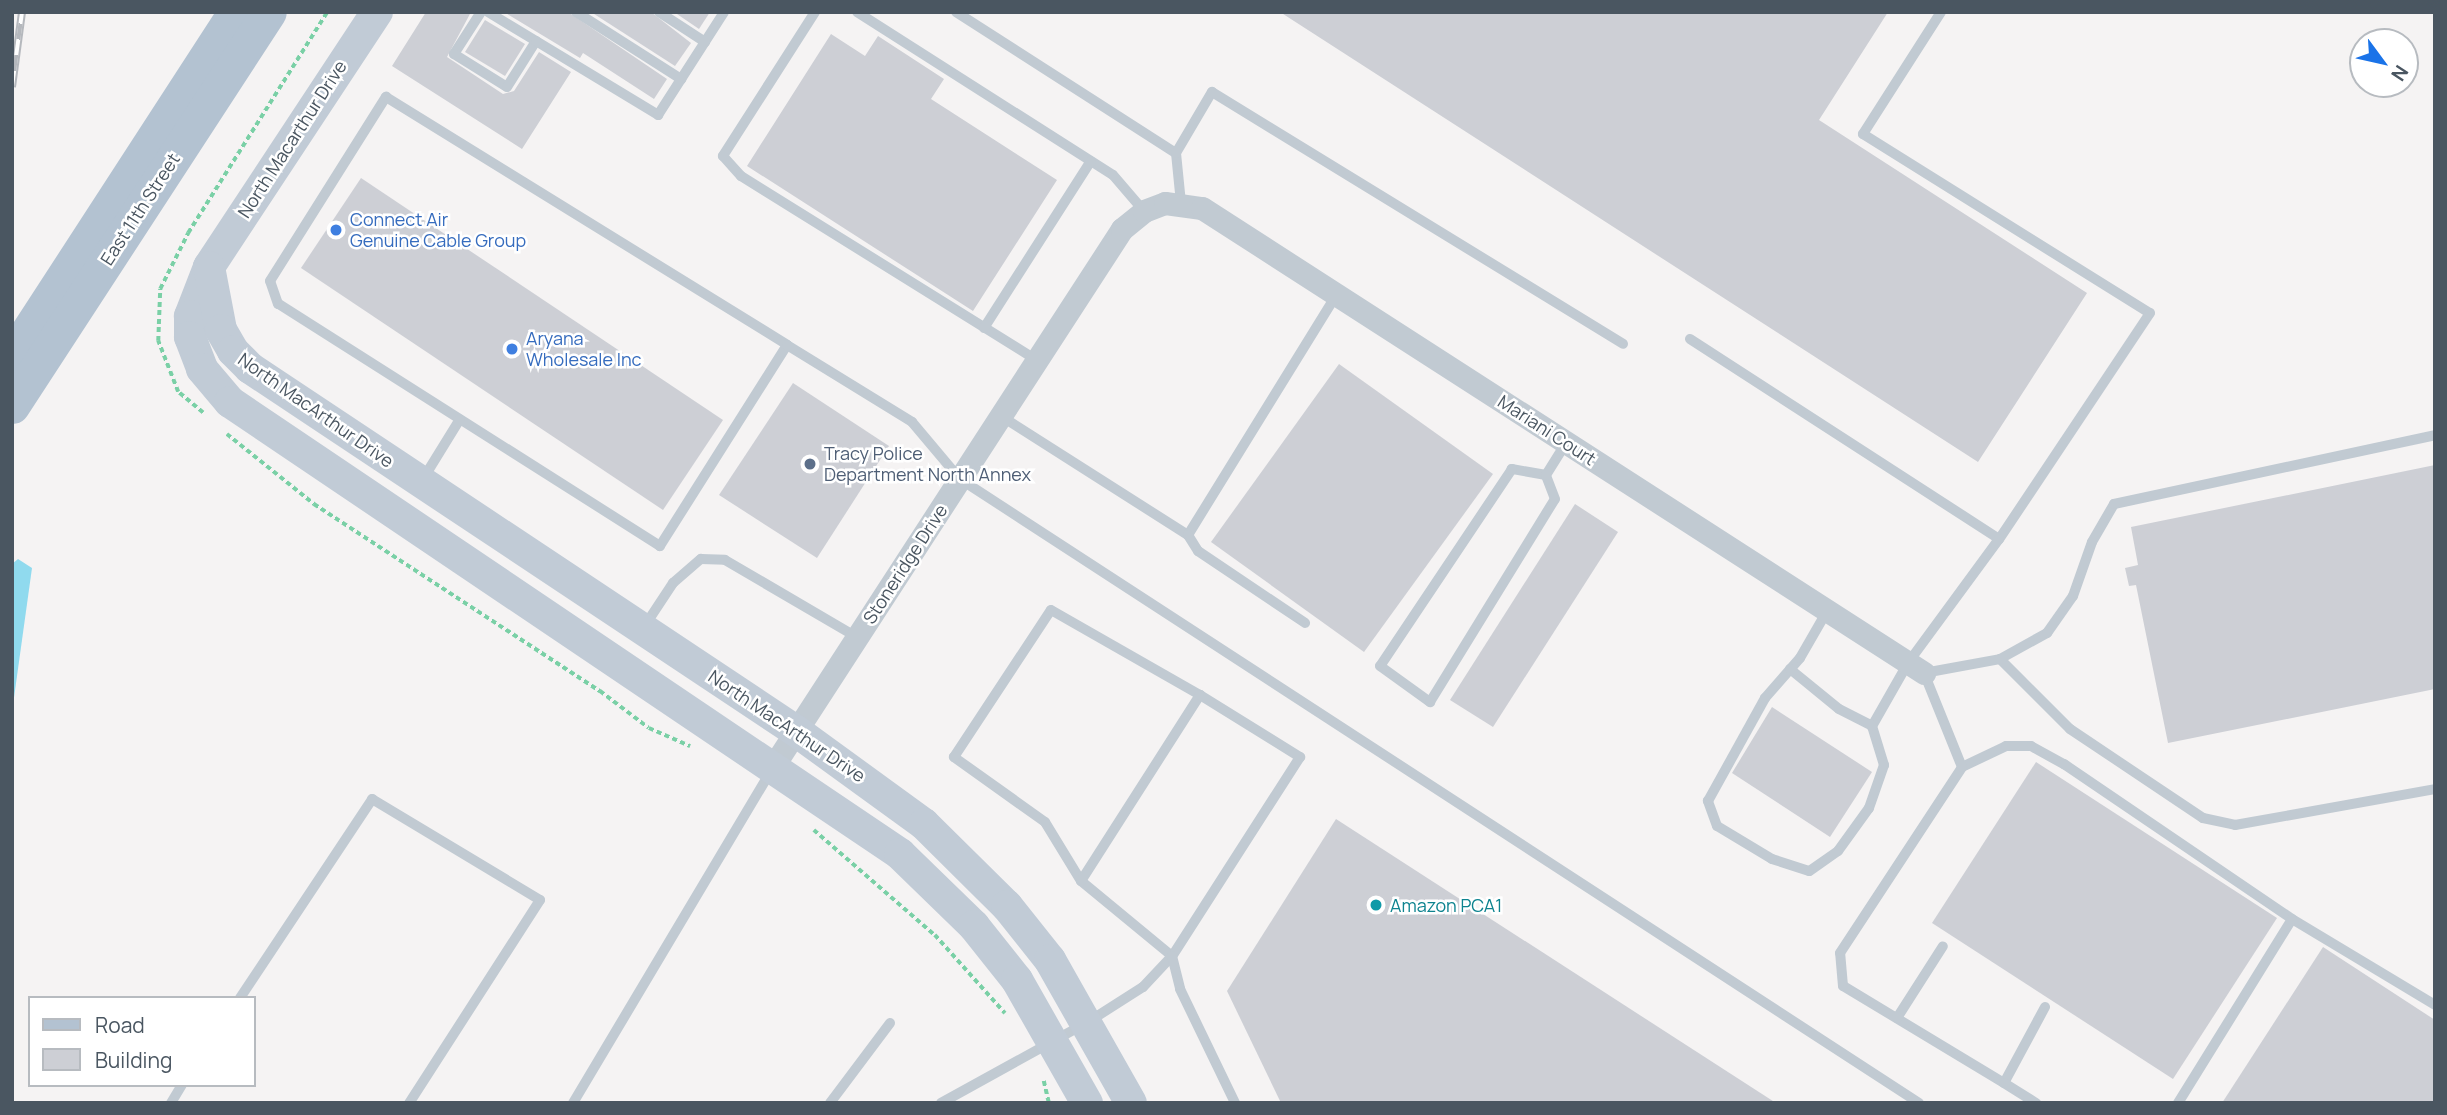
<!DOCTYPE html>
<style>
body{margin:0}
#map{position:relative;width:2447px;height:1115px;overflow:hidden;background:#f5f3f3;font-family:Manrope,sans-serif}
div>[style]{position:absolute}
.water>*{inset:0;background:#90daee}
.building>*{inset:0;background:#cdcfd5}
.path>*{height:3.5px;margin-top:-1.75px;transform-origin:0;background:repeating-linear-gradient(90deg,#7ad0a6 0 5px,transparent 0 8.5px)}
.lane>*{height:10px;margin:-5px;padding:0 5px;transform-origin:5px;border-radius:5px;background:#c1cad2}
.street>*{height:23px;margin:-11.5px;padding:0 11.5px;transform-origin:11.5px;border-radius:11.5px;background:#c1cad2}
.secondary>*{height:32px;margin:-16px;padding:0 16px;transform-origin:16px;border-radius:16px;background:#c1cbd6}
.primary>*{height:35px;margin:-17.5px;padding:0 17.5px;transform-origin:17.5px;border-radius:17.5px;background:#b3c2d1}
.rail>*{height:8px;margin-top:-4px;transform-origin:0;background:repeating-linear-gradient(90deg,#fff 0 16px,#b5b8bd 0 32px);box-sizing:border-box;border-block:2px solid #b5b8bd}
.dots>*{width:19px;height:19px;translate:-50% -50%;box-sizing:border-box;border:4px solid #fff;border-radius:50%}
span{translate:-50% -50%;white-space:nowrap;text-align:center;line-height:1.15;-webkit-text-stroke:5px #fff;paint-order:stroke}
.street-label{font-size:18px;color:#4a5661}
.shop-label{font-size:18px;color:#366cbe}
.left{translate:0 -50%;text-align:left}
.service-label{font-size:18px;color:#4e5e75}
.culture-label{font-size:18px;color:#0d838f}
.frame{position:absolute;inset:0;border:14px solid #4a5661;pointer-events:none}
.legend{position:absolute;left:28px;top:996px;width:228px;height:91px;box-sizing:border-box;background:#fff;border:2px solid #b7bbc0;margin:0;padding:9px 12px;list-style:none;font-size:21px;color:#4a5661}
.legend li{display:flex;align-items:center;gap:14px;height:35px}
.legend b{width:35px;border:2px solid #b7bbc0}
.north{position:absolute;left:2349px;top:28px;width:70px;height:70px;box-sizing:border-box;background:#fff;border:2px solid #b7bbc0;border-radius:50%;rotate:123deg;font-size:19px;font-weight:700;line-height:28px;text-align:center;color:#4a5661}
.north::after{content:'';display:block;margin:auto;width:24px;height:32px;background:#1a73e8;clip-path:polygon(50% 0,100% 100%,50% 72%,0 100%)}
</style>
<div id="map">
<div class="water">
<div style="clip-path:polygon(18px 559px,32px 568px,12px 712px,12px 564px)"></div>
</div>
<div class="building">
<div style="clip-path:polygon(426px 12px,471px 12px,447px 57px,503px 94px,514px 91px,539px 52px,571px 72px,522px 149px,392px 66px)"></div>
<div style="clip-path:polygon(504px 12px,568px 12px,667px 79px,654px 99px,583px 53px,580px 58px)"></div>
<div style="clip-path:polygon(591px 12px,651px 12px,691px 43px,675px 66px)"></div>
<div style="clip-path:polygon(674px 12px,710px 12px,699px 29px)"></div>
<div style="clip-path:polygon(1280px 12px,1888px 12px,1819px 120px,2087px 293px,1978px 462px)"></div>
<div style="clip-path:polygon(485px 20px,525px 44px,505px 76px,465px 52px)"></div>
<div style="clip-path:polygon(831px 34px,865px 56px,878px 36px,944px 79px,931px 99px,1057px 180px,973px 311px,747px 166px)"></div>
<div style="clip-path:polygon(361px 178px,723px 420px,663px 510px,301px 268px)"></div>
<div style="clip-path:polygon(1339px 364px,1493px 474px,1364px 652px,1211px 542px)"></div>
<div style="clip-path:polygon(793px 383px,889px 446px,817px 558px,719px 495px)"></div>
<div style="clip-path:polygon(2435px 465px,2435px 689px,2168px 743px,2136px 585px,2129px 586px,2125px 568px,2138px 565px,2131px 527px)"></div>
<div style="clip-path:polygon(1575px 504px,1618px 532px,1493px 727px,1450px 700px)"></div>
<div style="clip-path:polygon(1772px 707px,1872px 772px,1830px 837px,1732px 773px)"></div>
<div style="clip-path:polygon(2036px 762px,2277px 918px,2173px 1079px,1932px 923px)"></div>
<div style="clip-path:polygon(1336px 819px,1776px 1103px,1281px 1103px,1227px 991px)"></div>
<div style="clip-path:polygon(2323px 947px,2435px 1020px,2435px 1103px,2222px 1103px)"></div>
</div>
<div class="path">
<div style="left:203px;top:413px;width:33px;rotate:-140deg"></div>
<div style="left:178px;top:392px;width:55px;rotate:-111.4deg"></div>
<div style="left:158px;top:341px;width:52px;rotate:-87.8deg"></div>
<div style="left:160px;top:289px;width:63px;rotate:-63.4deg"></div>
<div style="left:188px;top:233px;width:261px;rotate:-57.8deg"></div>
<div style="left:227px;top:434px;width:112px;rotate:38.8deg"></div>
<div style="left:314px;top:504px;width:342px;rotate:33.2deg"></div>
<div style="left:600px;top:691px;width:61px;rotate:37.1deg"></div>
<div style="left:649px;top:728px;width:45px;rotate:23.7deg"></div>
<div style="left:814px;top:830px;width:160px;rotate:41deg"></div>
<div style="left:935px;top:935px;width:105px;rotate:48.1deg"></div>
<div style="left:1044px;top:1081px;width:23px;rotate:77deg"></div>
</div>
<div class="lane">
<div style="left:481px;top:12px;width:50px;rotate:122.7deg"></div>
<div style="left:454px;top:54px;width:62px;rotate:31.9deg"></div>
<div style="left:507px;top:87px;width:54px;rotate:-57.8deg"></div>
<div style="left:536px;top:41px;width:56px;rotate:-148.9deg"></div>
<div style="left:576px;top:12px;width:125px;rotate:32.5deg"></div>
<div style="left:659px;top:12px;width:55px;rotate:33.1deg"></div>
<div style="left:815px;top:12px;width:171px;rotate:122.6deg"></div>
<div style="left:723px;top:156px;width:27px;rotate:48deg"></div>
<div style="left:741px;top:176px;width:349px;rotate:31.9deg"></div>
<div style="left:857px;top:12px;width:303px;rotate:32.5deg"></div>
<div style="left:1113px;top:175px;width:48px;rotate:49.3deg"></div>
<div style="left:956px;top:12px;width:261px;rotate:32.7deg"></div>
<div style="left:1176px;top:153px;width:50px;rotate:84.3deg"></div>
<div style="left:1941px;top:12px;width:145px;rotate:122.6deg"></div>
<div style="left:1863px;top:134px;width:338px;rotate:32deg"></div>
<div style="left:2150px;top:313px;width:272px;rotate:123.7deg"></div>
<div style="left:536px;top:41px;width:143px;rotate:31.2deg"></div>
<div style="left:658px;top:115px;width:122px;rotate:-57.3deg"></div>
<div style="left:1176px;top:153px;width:71px;rotate:-59.5deg"></div>
<div style="left:1212px;top:92px;width:482px;rotate:31.5deg"></div>
<div style="left:984px;top:328px;width:198px;rotate:-57.4deg"></div>
<div style="left:1690px;top:339px;width:368px;rotate:32.9deg"></div>
<div style="left:1999px;top:539px;width:154px;rotate:126.3deg"></div>
<div style="left:1908px;top:663px;width:73px;rotate:119.7deg"></div>
<div style="left:1872px;top:726px;width:41px;rotate:72.9deg"></div>
<div style="left:1884px;top:765px;width:46px;rotate:109.2deg"></div>
<div style="left:1869px;top:808px;width:53px;rotate:125.8deg"></div>
<div style="left:1838px;top:851px;width:35px;rotate:145deg"></div>
<div style="left:1809px;top:871px;width:39px;rotate:-162deg"></div>
<div style="left:1772px;top:859px;width:64px;rotate:-149deg"></div>
<div style="left:1717px;top:826px;width:27px;rotate:-110deg"></div>
<div style="left:1708px;top:801px;width:118px;rotate:-61deg"></div>
<div style="left:1765px;top:698px;width:53px;rotate:-48.8deg"></div>
<div style="left:1800px;top:658px;width:54px;rotate:-60.1deg"></div>
<div style="left:787px;top:345px;width:238px;rotate:122.3deg"></div>
<div style="left:660px;top:546px;width:452px;rotate:-147.6deg"></div>
<div style="left:278px;top:304px;width:24px;rotate:-109deg"></div>
<div style="left:270px;top:281px;width:218px;rotate:-57.8deg"></div>
<div style="left:386px;top:97px;width:471px;rotate:31.7deg"></div>
<div style="left:787px;top:345px;width:147px;rotate:31.6deg"></div>
<div style="left:912px;top:422px;width:75px;rotate:49.9deg"></div>
<div style="left:960px;top:479px;width:1144px;rotate:33.05deg"></div>
<div style="left:1001px;top:416px;width:222px;rotate:32.5deg"></div>
<div style="left:1188px;top:535px;width:282px;rotate:-58.3deg"></div>
<div style="left:1546px;top:475px;width:35px;rotate:-170deg"></div>
<div style="left:1512px;top:469px;width:237px;rotate:123.8deg"></div>
<div style="left:1380px;top:666px;width:62px;rotate:35.8deg"></div>
<div style="left:1430px;top:702px;width:238px;rotate:-58.4deg"></div>
<div style="left:1555px;top:499px;width:26px;rotate:-111deg"></div>
<div style="left:1546px;top:475px;width:38px;rotate:-58deg"></div>
<div style="left:423px;top:479px;width:70px;rotate:-58.3deg"></div>
<div style="left:1188px;top:535px;width:19px;rotate:58deg"></div>
<div style="left:1198px;top:551px;width:129px;rotate:33.9deg"></div>
<div style="left:644px;top:627px;width:53px;rotate:-56.6deg"></div>
<div style="left:673px;top:583px;width:37px;rotate:-41deg"></div>
<div style="left:701px;top:559px;width:24px;rotate:2deg"></div>
<div style="left:725px;top:560px;width:153px;rotate:30.3deg"></div>
<div style="left:2000px;top:659px;width:99px;rotate:45deg"></div>
<div style="left:2070px;top:729px;width:160px;rotate:33.8deg"></div>
<div style="left:2203px;top:818px;width:33px;rotate:12deg"></div>
<div style="left:2235px;top:825px;width:203px;rotate:-10.2deg"></div>
<div style="left:1790px;top:669px;width:63px;rotate:39.2deg"></div>
<div style="left:1839px;top:709px;width:37px;rotate:27deg"></div>
<div style="left:1962px;top:767px;width:49px;rotate:-25.5deg"></div>
<div style="left:2006px;top:746px;width:25px"></div>
<div style="left:2031px;top:746px;width:38px;rotate:29deg"></div>
<div style="left:2064px;top:764px;width:276px;rotate:34.2deg"></div>
<div style="left:2292px;top:919px;width:167px;rotate:31deg"></div>
<div style="left:1081px;top:881px;width:69px;rotate:-121.4deg"></div>
<div style="left:1045px;top:822px;width:112px;rotate:-144.5deg"></div>
<div style="left:954px;top:757px;width:176px;rotate:-56.6deg"></div>
<div style="left:1051px;top:610px;width:172px;rotate:29.7deg"></div>
<div style="left:240px;top:998px;width:239px;rotate:-56.4deg"></div>
<div style="left:372px;top:799px;width:196px;rotate:31deg"></div>
<div style="left:540px;top:900px;width:242px;rotate:122.8deg"></div>
<div style="left:2045px;top:1007px;width:86px;rotate:118.3deg"></div>
<div style="left:2004px;top:1083px;width:188px;rotate:-148.9deg"></div>
<div style="left:1843px;top:986px;width:33px;rotate:-95deg"></div>
<div style="left:1840px;top:953px;width:222px;rotate:-56.7deg"></div>
<div style="left:1962px;top:767px;width:101px;rotate:-112deg"></div>
<div style="left:1924px;top:673px;width:77px;rotate:-10.4deg"></div>
<div style="left:2000px;top:659px;width:54px;rotate:-29deg"></div>
<div style="left:2047px;top:633px;width:45px;rotate:-54.9deg"></div>
<div style="left:2073px;top:596px;width:57px;rotate:-70.6deg"></div>
<div style="left:2092px;top:542px;width:44px;rotate:-59.9deg"></div>
<div style="left:2114px;top:504px;width:328px;rotate:-12.1deg"></div>
<div style="left:1897px;top:1018px;width:85px;rotate:-57.4deg"></div>
<div style="left:2004px;top:1083px;width:38px;rotate:32deg"></div>
<div style="left:171px;top:1103px;width:21px;rotate:-59deg"></div>
<div style="left:573px;top:1103px;width:387px;rotate:-59.2deg"></div>
<div style="left:830px;top:1103px;width:100px;rotate:-53.1deg"></div>
<div style="left:941px;top:1103px;width:168px;rotate:-28.9deg"></div>
<div style="left:1088px;top:1022px;width:65px;rotate:-32.5deg"></div>
<div style="left:1143px;top:987px;width:42px;rotate:-46.9deg"></div>
<div style="left:1172px;top:956px;width:118px;rotate:-140.5deg"></div>
<div style="left:1081px;top:881px;width:221px;rotate:-57.4deg"></div>
<div style="left:1200px;top:695px;width:118px;rotate:31.8deg"></div>
<div style="left:1300px;top:757px;width:237px;rotate:122.7deg"></div>
<div style="left:1172px;top:956px;width:34px;rotate:76deg"></div>
<div style="left:1180px;top:989px;width:127px;rotate:64.2deg"></div>
<div style="left:2178px;top:1103px;width:216px;rotate:-58.2deg"></div>
</div>
<div class="street">
<div style="left:774px;top:765px;width:639px;rotate:-57.01deg"></div>
<div style="left:1122px;top:229px;width:28px;rotate:-39deg"></div>
<div style="left:1144px;top:211px;width:22px;rotate:-21deg"></div>
<div style="left:1165px;top:203px;width:37px;rotate:8deg"></div>
<div style="left:1202px;top:208px;width:859px;rotate:32.78deg"></div>
</div>
<div class="secondary">
<div style="left:377px;top:12px;width:305px;rotate:123.4deg"></div>
<div style="left:209px;top:267px;width:53px;rotate:111.2deg"></div>
<div style="left:190px;top:316px;width:21px;rotate:90deg"></div>
<div style="left:190px;top:337px;width:34px;rotate:69deg"></div>
<div style="left:202px;top:369px;width:43px;rotate:49.7deg"></div>
<div style="left:230px;top:402px;width:808px;rotate:34deg"></div>
<div style="left:900px;top:854px;width:103px;rotate:44.2deg"></div>
<div style="left:974px;top:926px;width:69px;rotate:51.5deg"></div>
<div style="left:1017px;top:980px;width:142px;rotate:60.4deg"></div>
<div style="left:209px;top:267px;width:64px;rotate:79.2deg"></div>
<div style="left:221px;top:330px;width:24px;rotate:60deg"></div>
<div style="left:233px;top:351px;width:24px;rotate:45deg"></div>
<div style="left:250px;top:368px;width:656px;rotate:33.62deg"></div>
<div style="left:796px;top:731px;width:158px;rotate:36deg"></div>
<div style="left:924px;top:824px;width:117px;rotate:44.7deg"></div>
<div style="left:1007px;top:906px;width:69px;rotate:51.5deg"></div>
<div style="left:1050px;top:960px;width:164px;rotate:60.5deg"></div>
</div>
<div class="primary">
<div style="left:12px;top:356px;width:410px;rotate:-57deg"></div>
<div style="left:12px;top:406px;width:470px;rotate:-56.9deg"></div>
</div>
<div class="rail">
<div style="left:12px;top:87px;width:76px;rotate:-82.4deg"></div>
</div>
<div class="dots">
<div style="left:336px;top:230px;background:#3f7fe0"></div>
<div style="left:512px;top:349px;background:#3f7fe0"></div>
<div style="left:810px;top:464px;background:#5c6f8a"></div>
<div style="left:1376px;top:905px;background:#0f9aa8"></div>
</div>
<div class="street-label">
<span style="left:292px;top:139px;rotate:-57deg">North Macarthur Drive</span>
<span style="left:140px;top:209px;rotate:-57deg">East 11th Street</span>
<span style="left:316px;top:410px;rotate:35deg">North MacArthur Drive</span>
<span style="left:1547px;top:430px;rotate:33deg">Mariani Court</span>
<span style="left:905px;top:564px;rotate:-57deg">Stoneridge Drive</span>
<span style="left:787px;top:726px;rotate:34deg">North MacArthur Drive</span>
</div>
<div class="shop-label">
<span class="left" style="left:350px;top:230px">Connect Air<br>Genuine Cable Group</span>
<span class="left" style="left:526px;top:349px">Aryana<br>Wholesale Inc</span>
</div>
<div class="service-label">
<span class="left" style="left:824px;top:464px">Tracy Police<br>Department North Annex</span>
</div>
<div class="culture-label">
<span class="left" style="left:1390px;top:905px">Amazon PCA1</span>
</div>
<div class="frame"></div>
<ul class="legend">
<li><b style="height:9px;background:#b3c2d1"></b>Road</li>
<li><b style="height:19px;background:#cdcfd5"></b>Building</li>
</ul>
<div class="north">N</div>
</div>
